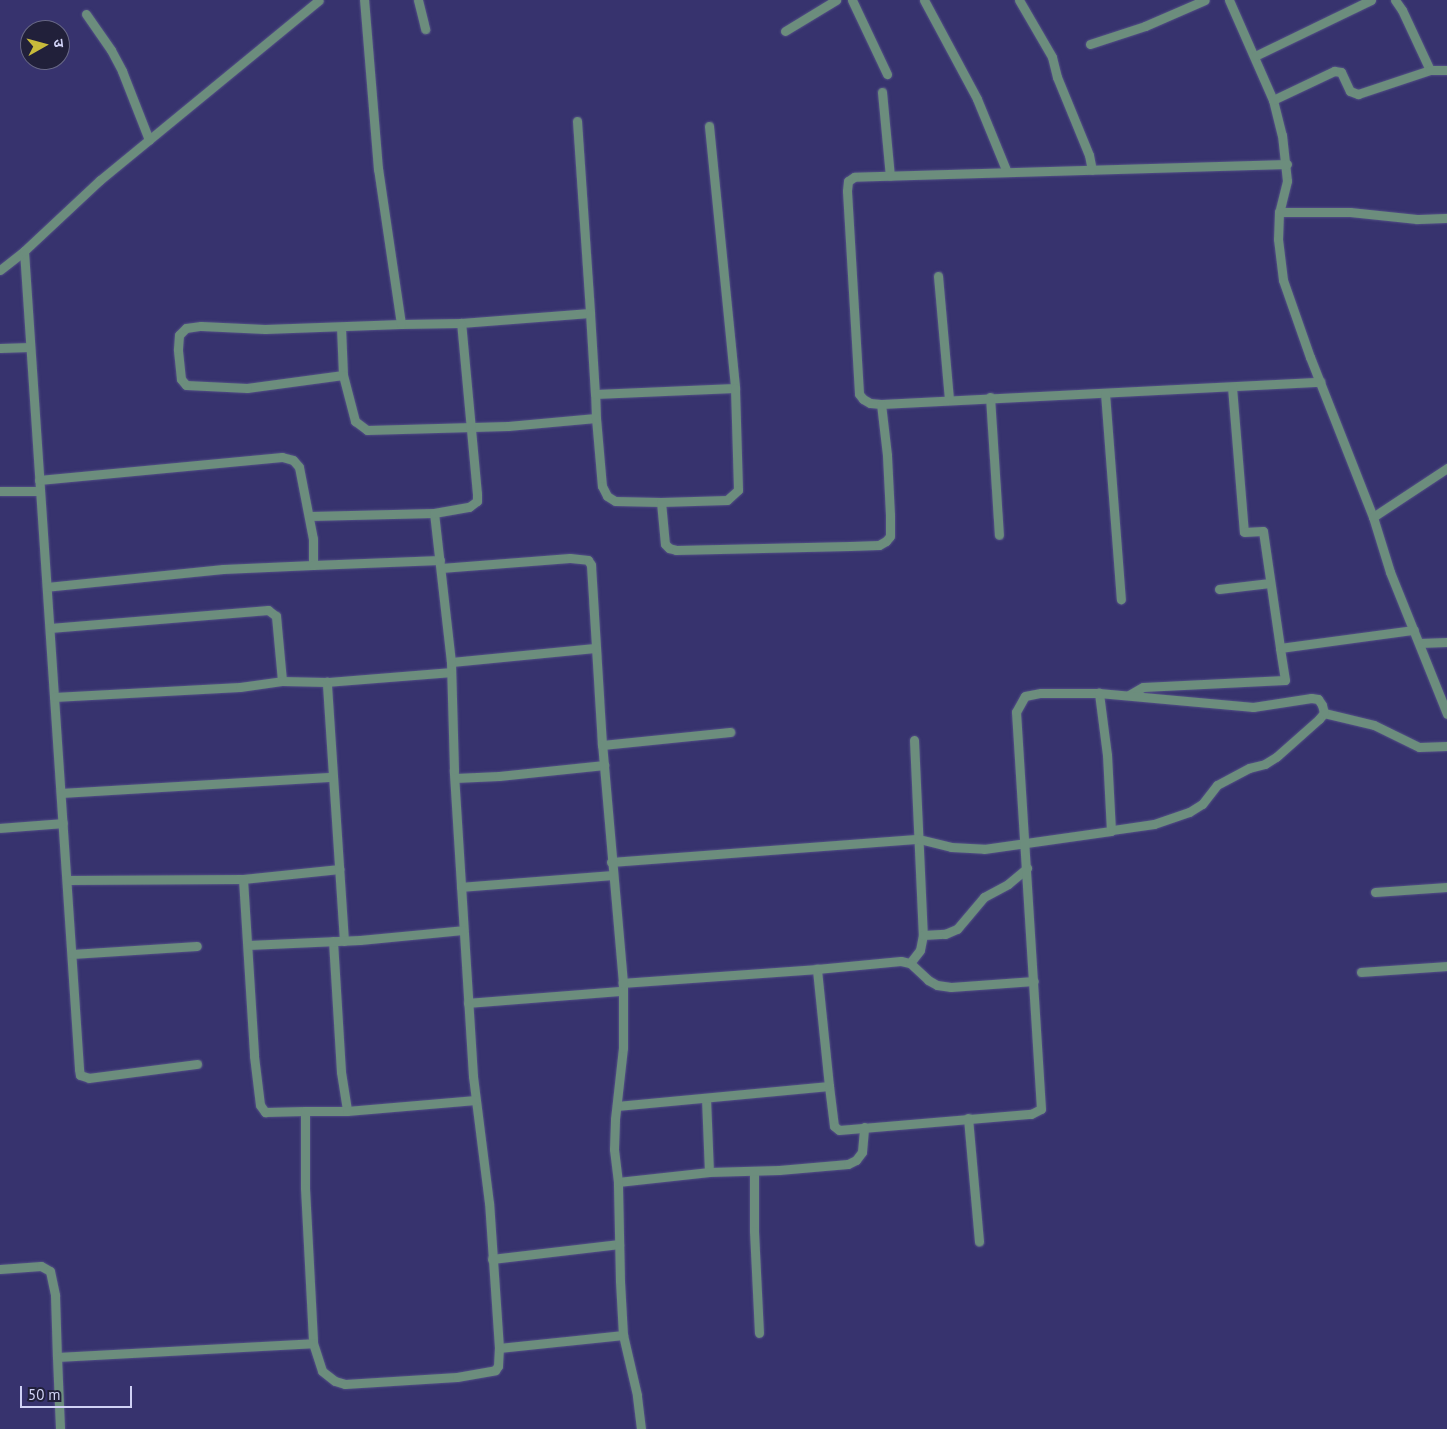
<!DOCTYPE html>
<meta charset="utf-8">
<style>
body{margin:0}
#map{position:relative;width:1447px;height:1429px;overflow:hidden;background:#37336e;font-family:"PT Sans","Noto Sans Devanagari",sans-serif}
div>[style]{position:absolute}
.roads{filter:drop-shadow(0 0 1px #535086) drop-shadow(0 0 1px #535086)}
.minor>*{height:9px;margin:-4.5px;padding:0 4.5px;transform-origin:4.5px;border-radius:4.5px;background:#6c8d7d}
span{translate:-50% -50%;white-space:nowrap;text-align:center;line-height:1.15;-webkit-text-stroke:5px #21203a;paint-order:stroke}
.north{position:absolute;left:20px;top:20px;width:50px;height:50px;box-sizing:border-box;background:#21203a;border:1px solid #676785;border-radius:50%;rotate:83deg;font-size:14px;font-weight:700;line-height:20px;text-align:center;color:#d0d2f5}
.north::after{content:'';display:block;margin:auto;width:18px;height:22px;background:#c8bb3b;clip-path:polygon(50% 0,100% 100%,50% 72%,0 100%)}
.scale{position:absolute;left:20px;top:1386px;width:112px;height:22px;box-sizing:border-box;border:2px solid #d0d2f5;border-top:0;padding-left:6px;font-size:15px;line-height:18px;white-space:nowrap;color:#d0d2f5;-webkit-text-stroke:4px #21203a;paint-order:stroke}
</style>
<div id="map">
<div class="roads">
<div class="minor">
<div style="left:418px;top:0;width:30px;rotate:76deg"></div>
<div style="left:852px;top:0;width:82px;rotate:64.7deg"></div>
<div style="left:924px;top:0;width:112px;rotate:61.8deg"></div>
<div style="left:977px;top:99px;width:79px;rotate:67.7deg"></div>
<div style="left:1019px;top:0;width:66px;rotate:59.9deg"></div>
<div style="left:1052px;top:57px;width:21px;rotate:76deg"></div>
<div style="left:1057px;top:77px;width:84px;rotate:67.7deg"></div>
<div style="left:1089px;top:155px;width:15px;rotate:79deg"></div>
<div style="left:1229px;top:0;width:109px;rotate:66.3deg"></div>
<div style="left:1273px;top:100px;width:36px;rotate:76deg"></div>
<div style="left:1282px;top:135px;width:46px;rotate:83.8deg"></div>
<div style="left:1287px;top:181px;width:32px;rotate:104deg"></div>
<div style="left:1279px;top:212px;width:27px;rotate:92deg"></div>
<div style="left:1278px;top:239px;width:41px;rotate:83deg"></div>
<div style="left:1283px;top:280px;width:82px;rotate:70.7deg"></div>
<div style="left:1310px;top:357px;width:172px;rotate:68.5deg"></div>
<div style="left:1373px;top:517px;width:58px;rotate:72.8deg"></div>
<div style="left:1390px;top:572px;width:153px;rotate:68.1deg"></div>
<div style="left:1395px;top:0;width:12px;rotate:55deg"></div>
<div style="left:1402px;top:10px;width:66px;rotate:65deg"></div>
<div style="left:86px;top:14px;width:44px;rotate:55.2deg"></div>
<div style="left:111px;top:50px;width:24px;rotate:62deg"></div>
<div style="left:122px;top:71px;width:74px;rotate:68.6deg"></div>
<div style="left:785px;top:31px;width:60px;rotate:-31.3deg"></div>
<div style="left:1090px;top:44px;width:58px;rotate:-18.1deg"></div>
<div style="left:1145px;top:26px;width:65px;rotate:-23.4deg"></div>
<div style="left:1255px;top:56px;width:129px;rotate:-25.8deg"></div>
<div style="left:882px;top:92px;width:84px;rotate:84.6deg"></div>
<div style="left:1273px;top:100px;width:68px;rotate:-25.4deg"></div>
<div style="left:1334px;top:71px;width:7px;rotate:8deg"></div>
<div style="left:1341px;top:72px;width:21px;rotate:65deg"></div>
<div style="left:1350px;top:91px;width:9px;rotate:21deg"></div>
<div style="left:1358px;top:94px;width:76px;rotate:-18.4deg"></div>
<div style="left:1430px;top:70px;width:17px"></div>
<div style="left:577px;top:121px;width:192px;rotate:86.1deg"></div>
<div style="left:709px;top:126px;width:263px;rotate:84.3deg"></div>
<div style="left:1287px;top:164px;width:433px;rotate:178.3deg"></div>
<div style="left:854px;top:177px;width:7px;rotate:146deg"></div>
<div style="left:848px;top:181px;width:10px;rotate:96deg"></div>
<div style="left:847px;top:191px;width:203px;rotate:86.6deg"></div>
<div style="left:859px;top:394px;width:6px;rotate:51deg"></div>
<div style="left:863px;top:399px;width:8px;rotate:30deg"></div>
<div style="left:870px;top:403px;width:11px;rotate:5deg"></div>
<div style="left:881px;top:404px;width:440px;rotate:-2.9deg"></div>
<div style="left:1279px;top:212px;width:71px"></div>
<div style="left:1350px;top:212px;width:67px;rotate:6deg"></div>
<div style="left:1417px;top:219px;width:30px;rotate:-2deg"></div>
<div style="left:24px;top:251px;width:820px;rotate:86.15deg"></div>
<div style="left:79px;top:1069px;width:6px;rotate:81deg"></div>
<div style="left:80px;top:1075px;width:9px;rotate:18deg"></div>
<div style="left:89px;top:1078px;width:109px;rotate:-7.4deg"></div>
<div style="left:0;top:270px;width:31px;rotate:-38deg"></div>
<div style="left:24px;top:251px;width:104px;rotate:-43.1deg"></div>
<div style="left:100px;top:180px;width:283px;rotate:-39.4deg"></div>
<div style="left:938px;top:276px;width:124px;rotate:84.9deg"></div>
<div style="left:461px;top:323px;width:129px;rotate:-4.4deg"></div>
<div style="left:590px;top:313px;width:81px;rotate:86.5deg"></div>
<div style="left:341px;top:327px;width:48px;rotate:87.6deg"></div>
<div style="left:343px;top:375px;width:97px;rotate:172.3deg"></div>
<div style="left:247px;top:388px;width:61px;rotate:-177.2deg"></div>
<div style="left:186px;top:385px;width:8px;rotate:-130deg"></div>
<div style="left:181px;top:379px;width:30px;rotate:-96deg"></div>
<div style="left:178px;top:349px;width:14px;rotate:-86deg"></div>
<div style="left:179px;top:335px;width:10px;rotate:-45deg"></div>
<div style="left:186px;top:328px;width:15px;rotate:-8deg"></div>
<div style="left:201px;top:326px;width:64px;rotate:2.7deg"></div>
<div style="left:265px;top:329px;width:136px;rotate:-2.1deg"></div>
<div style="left:0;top:348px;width:30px;rotate:-2deg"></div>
<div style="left:343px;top:375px;width:48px;rotate:75.4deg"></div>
<div style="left:355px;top:421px;width:15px;rotate:37deg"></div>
<div style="left:367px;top:430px;width:141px;rotate:-1.6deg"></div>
<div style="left:508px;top:426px;width:88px;rotate:-5.2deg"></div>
<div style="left:596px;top:418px;width:68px;rotate:85deg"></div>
<div style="left:602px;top:486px;width:11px;rotate:63deg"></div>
<div style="left:607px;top:496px;width:9px;rotate:32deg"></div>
<div style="left:615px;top:501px;width:46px;rotate:1.2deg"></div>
<div style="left:661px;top:502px;width:42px;rotate:84.6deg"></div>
<div style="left:665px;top:544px;width:6px;rotate:45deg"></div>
<div style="left:669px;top:548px;width:7px;rotate:16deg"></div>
<div style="left:676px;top:550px;width:174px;rotate:-1.3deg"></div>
<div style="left:850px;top:546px;width:29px;rotate:-2deg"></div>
<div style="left:879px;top:545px;width:8px;rotate:-30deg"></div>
<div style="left:886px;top:541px;width:6px;rotate:-51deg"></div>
<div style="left:890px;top:536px;width:21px;rotate:-90deg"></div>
<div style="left:890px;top:515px;width:60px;rotate:-92.9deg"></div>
<div style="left:887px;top:455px;width:51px;rotate:-96.7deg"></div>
<div style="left:1232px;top:387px;width:145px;rotate:85.3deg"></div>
<div style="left:1244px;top:532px;width:19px;rotate:-3deg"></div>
<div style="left:1263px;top:531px;width:118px;rotate:81.7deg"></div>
<div style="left:1105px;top:393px;width:207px;rotate:85.6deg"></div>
<div style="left:990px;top:397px;width:138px;rotate:86.3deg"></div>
<div style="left:596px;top:418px;width:24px;rotate:-92deg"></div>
<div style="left:595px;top:394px;width:140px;rotate:-2.5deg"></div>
<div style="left:735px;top:388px;width:102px;rotate:88.3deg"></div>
<div style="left:738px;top:490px;width:15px;rotate:138deg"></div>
<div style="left:727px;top:500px;width:66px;rotate:178.3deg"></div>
<div style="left:39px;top:480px;width:244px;rotate:-5.4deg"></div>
<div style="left:282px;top:457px;width:11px;rotate:15deg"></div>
<div style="left:293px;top:460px;width:9px;rotate:49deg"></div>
<div style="left:299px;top:467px;width:73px;rotate:79deg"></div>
<div style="left:313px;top:539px;width:26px;rotate:90deg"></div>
<div style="left:313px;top:565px;width:90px;rotate:177.5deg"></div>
<div style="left:223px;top:569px;width:177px;rotate:174.2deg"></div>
<div style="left:0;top:491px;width:40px"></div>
<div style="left:310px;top:516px;width:124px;rotate:-1.4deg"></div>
<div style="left:1373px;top:517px;width:89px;rotate:-33.5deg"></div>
<div style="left:313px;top:565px;width:127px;rotate:-2.3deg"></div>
<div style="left:441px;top:568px;width:129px;rotate:-4.4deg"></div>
<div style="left:570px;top:558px;width:18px;rotate:6deg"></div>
<div style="left:588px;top:560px;width:6px;rotate:59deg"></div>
<div style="left:591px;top:565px;width:180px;rotate:86.5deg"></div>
<div style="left:1219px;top:589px;width:51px;rotate:-6.7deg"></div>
<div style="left:50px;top:628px;width:219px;rotate:-4.7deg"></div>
<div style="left:268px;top:610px;width:10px;rotate:37deg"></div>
<div style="left:276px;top:616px;width:65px;rotate:84.7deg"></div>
<div style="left:1419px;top:643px;width:28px;rotate:-2deg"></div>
<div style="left:451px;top:662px;width:145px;rotate:-5.6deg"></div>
<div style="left:1129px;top:695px;width:16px;rotate:-30deg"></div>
<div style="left:1143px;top:687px;width:142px;rotate:-2.8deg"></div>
<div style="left:1285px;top:680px;width:32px;rotate:-99deg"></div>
<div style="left:1280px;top:648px;width:135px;rotate:-7.7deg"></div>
<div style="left:54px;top:697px;width:186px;rotate:-3.1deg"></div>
<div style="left:240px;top:687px;width:42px;rotate:-8.1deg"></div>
<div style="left:282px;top:681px;width:45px;rotate:1.3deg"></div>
<div style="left:1324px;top:713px;width:51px;rotate:13.5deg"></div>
<div style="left:1374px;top:725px;width:50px;rotate:26.1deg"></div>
<div style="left:1419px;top:747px;width:28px;rotate:-2deg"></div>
<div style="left:914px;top:740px;width:195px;rotate:87.4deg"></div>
<div style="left:455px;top:778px;width:44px;rotate:-2.6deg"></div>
<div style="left:499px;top:776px;width:106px;rotate:-6deg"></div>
<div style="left:61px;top:793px;width:272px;rotate:-3.4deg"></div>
<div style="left:0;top:828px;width:63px;rotate:-4.5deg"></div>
<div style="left:611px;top:862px;width:309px;rotate:-4.3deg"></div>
<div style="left:919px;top:839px;width:33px;rotate:14deg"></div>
<div style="left:951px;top:847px;width:33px;rotate:3deg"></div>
<div style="left:984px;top:849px;width:128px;rotate:-8.1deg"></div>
<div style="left:1111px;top:831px;width:76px;rotate:-93deg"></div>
<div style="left:1107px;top:755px;width:63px;rotate:-97.4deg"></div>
<div style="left:243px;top:879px;width:97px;rotate:-5.9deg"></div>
<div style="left:67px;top:880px;width:176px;rotate:-0.3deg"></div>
<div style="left:243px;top:879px;width:177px;rotate:86.4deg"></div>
<div style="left:254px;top:1056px;width:49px;rotate:83deg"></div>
<div style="left:260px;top:1105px;width:9px;rotate:54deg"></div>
<div style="left:265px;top:1112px;width:40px;rotate:-1.4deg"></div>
<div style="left:305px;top:1111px;width:77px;rotate:90deg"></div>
<div style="left:305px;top:1188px;width:155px;rotate:87deg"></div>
<div style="left:313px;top:1343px;width:29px;rotate:72deg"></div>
<div style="left:322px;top:1371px;width:16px;rotate:38deg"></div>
<div style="left:335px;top:1381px;width:10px;rotate:17deg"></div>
<div style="left:345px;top:1384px;width:112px;rotate:-3.6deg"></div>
<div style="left:457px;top:1377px;width:39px;rotate:-10deg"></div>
<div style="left:495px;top:1370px;width:5px;rotate:-53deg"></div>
<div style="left:498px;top:1366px;width:18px;rotate:-87deg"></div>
<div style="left:499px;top:1348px;width:145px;rotate:-93.9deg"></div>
<div style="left:489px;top:1203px;width:128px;rotate:-97.2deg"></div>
<div style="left:473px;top:1076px;width:307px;rotate:-93.6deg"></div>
<div style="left:454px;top:770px;width:108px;rotate:-91.6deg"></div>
<div style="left:451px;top:662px;width:150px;rotate:-96.5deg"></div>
<div style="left:434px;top:513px;width:36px;rotate:-10deg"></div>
<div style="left:469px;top:507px;width:10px;rotate:-37deg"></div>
<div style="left:477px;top:501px;width:7px;rotate:-90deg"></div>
<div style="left:477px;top:494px;width:172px;rotate:-95.3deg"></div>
<div style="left:461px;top:323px;width:60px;rotate:179deg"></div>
<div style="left:401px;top:324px;width:157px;rotate:-98.4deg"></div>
<div style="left:378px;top:169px;width:170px;rotate:-94.7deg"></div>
<div style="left:461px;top:887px;width:151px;rotate:-4.5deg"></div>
<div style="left:1375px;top:892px;width:72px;rotate:-4deg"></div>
<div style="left:333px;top:941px;width:131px;rotate:86.5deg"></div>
<div style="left:341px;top:1072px;width:39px;rotate:81deg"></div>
<div style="left:344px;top:941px;width:260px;rotate:-93.8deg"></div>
<div style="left:327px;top:682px;width:124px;rotate:-4.6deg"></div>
<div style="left:248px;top:945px;width:112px;rotate:-2.6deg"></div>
<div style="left:360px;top:940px;width:103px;rotate:-5.5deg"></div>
<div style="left:72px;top:954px;width:125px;rotate:-3.7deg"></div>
<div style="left:910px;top:963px;width:16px;rotate:-52deg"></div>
<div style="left:920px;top:950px;width:15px;rotate:-79deg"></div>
<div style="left:923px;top:935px;width:22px;rotate:-3deg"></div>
<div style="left:945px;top:934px;width:13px;rotate:-23deg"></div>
<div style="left:957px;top:929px;width:42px;rotate:-49.8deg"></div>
<div style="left:984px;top:897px;width:27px;rotate:-28deg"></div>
<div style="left:1008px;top:884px;width:25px;rotate:-40deg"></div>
<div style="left:817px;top:969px;width:84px;rotate:-5.4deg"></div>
<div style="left:901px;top:961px;width:9px;rotate:13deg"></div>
<div style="left:910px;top:963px;width:25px;rotate:43deg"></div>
<div style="left:928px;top:980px;width:10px;rotate:29deg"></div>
<div style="left:937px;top:985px;width:14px;rotate:8deg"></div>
<div style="left:951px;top:987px;width:83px;rotate:-4.1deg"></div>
<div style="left:1361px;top:972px;width:86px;rotate:-4deg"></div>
<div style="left:468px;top:1003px;width:154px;rotate:-4.5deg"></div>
<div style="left:829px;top:1086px;width:40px;rotate:82.9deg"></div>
<div style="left:834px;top:1126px;width:6px;rotate:39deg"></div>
<div style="left:839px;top:1130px;width:193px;rotate:-4.8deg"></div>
<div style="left:1031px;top:1114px;width:11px;rotate:-27deg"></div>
<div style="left:1041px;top:1109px;width:398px;rotate:-93.6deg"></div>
<div style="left:1016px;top:712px;width:18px;rotate:-61deg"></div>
<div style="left:1025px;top:696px;width:16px;rotate:-11deg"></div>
<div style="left:1041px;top:693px;width:58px"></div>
<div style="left:1099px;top:693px;width:155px;rotate:5.2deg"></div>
<div style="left:1253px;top:707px;width:59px;rotate:-8.8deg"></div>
<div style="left:1311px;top:698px;width:7px;rotate:8deg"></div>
<div style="left:1318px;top:699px;width:7px;rotate:56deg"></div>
<div style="left:1322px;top:705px;width:8px;rotate:76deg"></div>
<div style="left:1324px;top:713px;width:8px;rotate:130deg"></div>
<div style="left:1319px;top:719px;width:57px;rotate:138.5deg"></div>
<div style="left:1276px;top:757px;width:13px;rotate:148deg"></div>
<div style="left:1265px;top:764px;width:16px;rotate:166deg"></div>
<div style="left:1249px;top:768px;width:36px;rotate:152deg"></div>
<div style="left:1217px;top:785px;width:24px;rotate:128deg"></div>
<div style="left:1202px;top:804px;width:15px;rotate:148deg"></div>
<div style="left:1189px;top:812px;width:37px;rotate:161deg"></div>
<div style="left:1154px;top:824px;width:41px;rotate:171.7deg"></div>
<div style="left:706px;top:1098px;width:74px;rotate:87.7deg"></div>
<div style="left:617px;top:1106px;width:213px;rotate:-5.4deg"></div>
<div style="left:829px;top:1086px;width:118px;rotate:-95.9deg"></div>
<div style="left:817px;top:969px;width:195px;rotate:175.9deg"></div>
<div style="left:305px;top:1111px;width:42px"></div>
<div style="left:347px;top:1111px;width:129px;rotate:-4.9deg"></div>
<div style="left:968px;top:1118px;width:124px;rotate:84.9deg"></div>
<div style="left:754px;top:1171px;width:60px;rotate:90deg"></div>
<div style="left:754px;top:1231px;width:102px;rotate:87.2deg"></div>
<div style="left:618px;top:1182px;width:92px;rotate:-6.3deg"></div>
<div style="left:709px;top:1172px;width:70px;rotate:-1.6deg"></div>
<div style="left:779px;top:1170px;width:69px;rotate:-5deg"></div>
<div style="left:848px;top:1164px;width:9px;rotate:-27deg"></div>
<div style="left:856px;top:1160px;width:10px;rotate:-53deg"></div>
<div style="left:862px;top:1152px;width:25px;rotate:-85deg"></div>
<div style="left:492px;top:1259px;width:128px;rotate:-6.7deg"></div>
<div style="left:0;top:1269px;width:41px;rotate:-4.2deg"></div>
<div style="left:41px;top:1266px;width:10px;rotate:29deg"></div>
<div style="left:50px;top:1271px;width:25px;rotate:78deg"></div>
<div style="left:55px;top:1295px;width:62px;rotate:88.2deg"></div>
<div style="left:57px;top:1357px;width:256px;rotate:-3.1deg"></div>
<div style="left:499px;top:1348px;width:125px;rotate:-6deg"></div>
<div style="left:57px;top:1357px;width:72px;rotate:87.6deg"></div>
<div style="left:641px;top:1429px;width:34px;rotate:-97deg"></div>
<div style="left:637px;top:1395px;width:62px;rotate:-103.1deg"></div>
<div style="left:623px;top:1335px;width:54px;rotate:-93.2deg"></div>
<div style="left:620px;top:1281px;width:99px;rotate:-91.2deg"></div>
<div style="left:618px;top:1182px;width:33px;rotate:-97deg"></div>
<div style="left:614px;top:1149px;width:30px;rotate:-88deg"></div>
<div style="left:615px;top:1119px;width:71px;rotate:-83.6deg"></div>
<div style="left:623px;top:1048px;width:65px;rotate:-90deg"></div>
<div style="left:623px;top:983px;width:239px;rotate:-95deg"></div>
<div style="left:602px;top:745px;width:129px;rotate:-5.8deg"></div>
</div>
</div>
<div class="north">उ</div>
<div class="scale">50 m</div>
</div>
